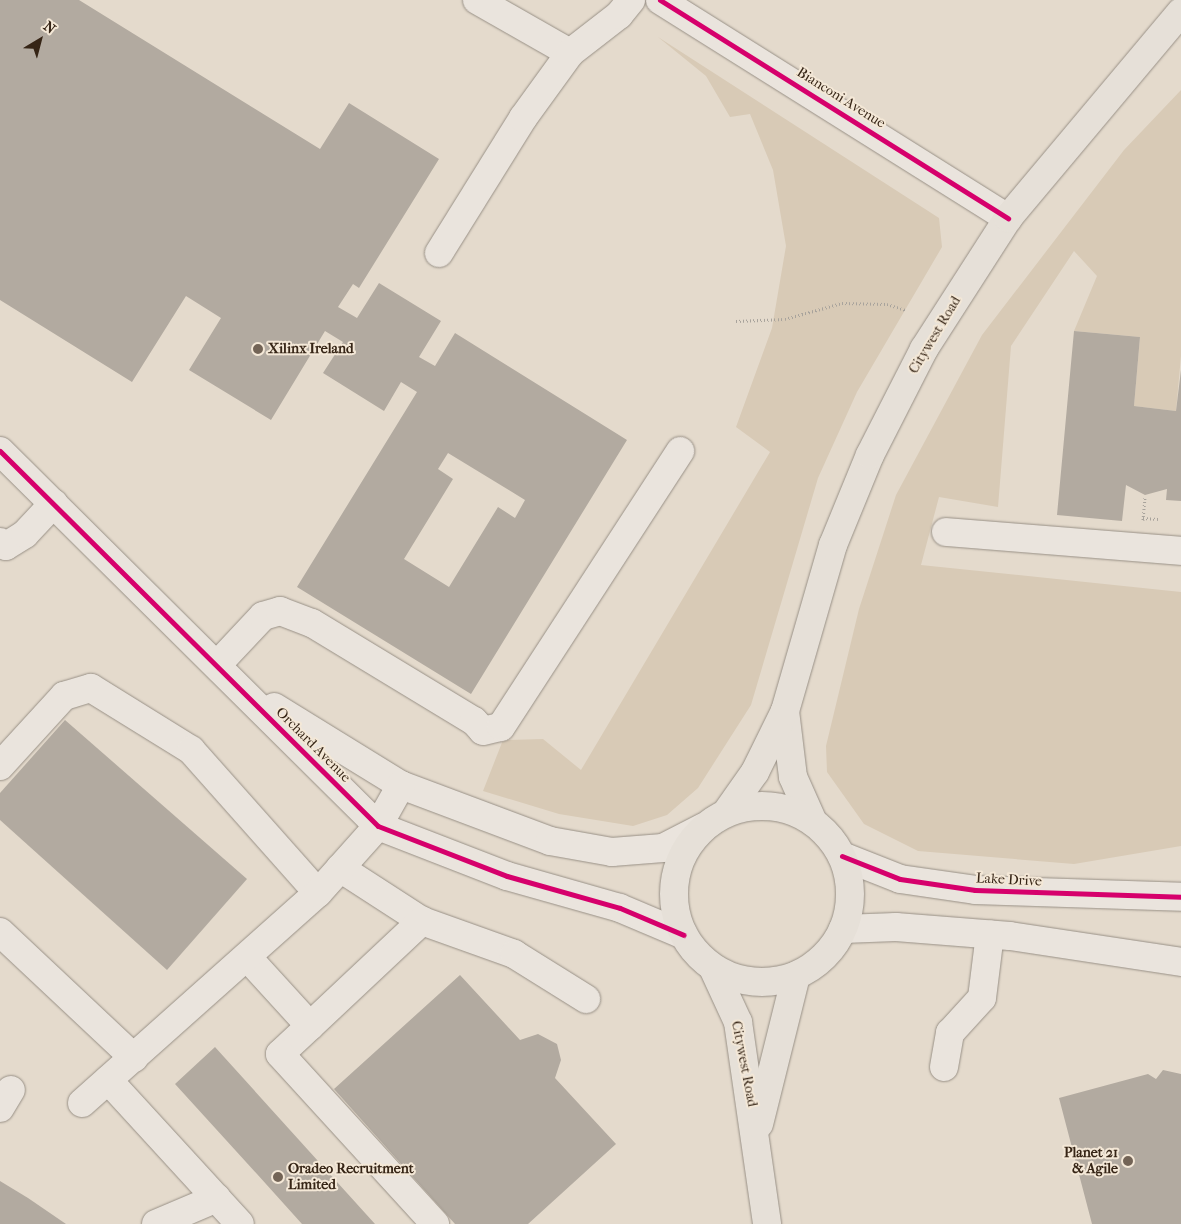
<!DOCTYPE html>
<style>
body{margin:0}
#map{position:relative;width:1181px;height:1224px;overflow:hidden;background:#e4dacc;font-family:"IM FELL French Canon",serif}
div>[style]{position:absolute}
.green>*{inset:0;background:#d8cab6}
.building>*{inset:0;background:#b2aaa0}
.path>*{height:3px;margin-top:-1.5px;transform-origin:0;background:repeating-linear-gradient(90deg,#a8a39c 0 1px,transparent 0 3.5px)}
.roads{filter:drop-shadow(0 0 1px #989086) drop-shadow(0 0 1px #989086)}
.minor>*{height:28px;margin:-14px;padding:0 14px;transform-origin:14px;border-radius:14px;background:#eae4dd}
.major>*{height:28px;margin:-14px;padding:0 14px;transform-origin:14px;border-radius:14px;background:#e6e0d8}
.major>.ring{margin:-14px;padding:0;box-sizing:content-box;background:none;border:28px solid #e6e0d8;border-radius:50%}
.cycleway>*{height:5px;margin:-2.5px;padding:0 2.5px;transform-origin:2.5px;border-radius:2.5px;background:#d6006c}
.dots>*{width:14px;height:14px;translate:-50% -50%;box-sizing:border-box;border:2px solid #f4e8d7;border-radius:50%}
span{translate:-50% -50%;white-space:nowrap;text-align:center;line-height:1.15;-webkit-text-stroke:4px #f4e8d7;paint-order:stroke}
.street-label{font-size:14px;color:#362516}
.poi-label{font-size:14px;color:#362516;font-weight:700}
.left{translate:0 -50%;text-align:left}
.right{translate:-100% -50%;text-align:right}
.north{position:absolute;left:15px;top:15px;width:50px;height:50px;-webkit-text-stroke:4px #f4e8d7;paint-order:stroke;rotate:37deg;font-size:14px;font-weight:700;line-height:20px;text-align:center;color:#362516}
.north::after{content:'';display:block;margin:auto;width:18px;height:22px;background:#362516;clip-path:polygon(50% 0,100% 100%,50% 72%,0 100%)}
</style>
<div id="map">
<div class="green">
<div style="clip-path:polygon(658px 37px,939px 218px,942px 247px,857px 392px,818px 478px,751px 705px,698px 788px,667px 815px,633px 826px,559px 814px,483px 791px,503px 740px,543px 739px,581px 770px,770px 452px,736px 427px,772px 328px,786px 246px,773px 170px,750px 114px,730px 117px,706px 76px)"></div>
<div style="clip-path:polygon(1181px 90px,1181px 356px,1176px 411px,1134px 406px,1140px 337px,1074px 331px,1097px 276px,1074px 251px,1011px 346px,998px 507px,939px 497px,921px 565px,1181px 592px,1181px 846px,1074px 864px,918px 851px,864px 824px,827px 772px,826px 746px,859px 609px,896px 495px,982px 335px,1124px 150px)"></div>
</div>
<div class="building">
<div style="clip-path:polygon(evenodd,0 0,79px 0,320px 149px,349px 103px,439px 159px,359px 288px,353px 284px,338px 307px,357px 318px,379px 283px,441px 321px,419px 357px,435px 366px,455px 333px,627px 440px,471px 694px,297px 587px,417px 392px,401px 382px,384px 411px,323px 373px,343px 342px,325px 331px,271px 420px,189px 370px,221px 318px,186px 296px,132px 382px,0 300px,0 0,448px 453px,525px 500px,515px 518px,498px 507px,449px 587px,404px 559px,453px 479px,438px 469px,448px 453px)"></div>
<div style="clip-path:polygon(1074px 331px,1140px 337px,1134px 406px,1176px 411px,1181px 370px,1181px 501px,1166px 500px,1167px 489px,1145px 495px,1126px 485px,1122px 521px,1057px 515px)"></div>
<div style="clip-path:polygon(65px 720px,247px 879px,167px 970px,0 820px,0 793px)"></div>
<div style="clip-path:polygon(460px 975px,520px 1040px,538px 1034px,557px 1044px,561px 1060px,555px 1078px,616px 1144px,528px 1224px,455px 1224px,334px 1089px)"></div>
<div style="clip-path:polygon(215px 1047px,375px 1224px,302px 1224px,257px 1174px,175px 1084px)"></div>
<div style="clip-path:polygon(1163px 1070px,1181px 1074px,1181px 1224px,1092px 1224px,1059px 1098px,1148px 1074px,1156px 1079px)"></div>
<div style="clip-path:polygon(0 1181px,28px 1198px,66px 1224px,0 1224px)"></div>
</div>
<div class="path">
<div style="left:736px;top:321px;width:49px;rotate:-2.3deg"></div>
<div style="left:785px;top:319px;width:59px;rotate:-15.7deg"></div>
<div style="left:842px;top:303px;width:45px;rotate:1.3deg"></div>
<div style="left:887px;top:304px;width:19px;rotate:18deg"></div>
<div style="left:1143px;top:518px;width:15px;rotate:4deg"></div>
<div style="left:1143px;top:520px;width:23px;rotate:-85deg"></div>
</div>
<div class="roads">
<div class="minor">
<div style="left:477px;top:0;width:107px;rotate:29.7deg"></div>
<div style="left:660px;top:0;width:411px;rotate:32.1deg"></div>
<div style="left:439px;top:253px;width:159px;rotate:-58.1deg"></div>
<div style="left:523px;top:118px;width:80px;rotate:-54.1deg"></div>
<div style="left:570px;top:53px;width:62px;rotate:-37.8deg"></div>
<div style="left:619px;top:15px;width:19px;rotate:-51deg"></div>
<div style="left:0;top:451px;width:532px;rotate:44.77deg"></div>
<div style="left:378px;top:826px;width:138px;rotate:21.2deg"></div>
<div style="left:507px;top:876px;width:117px;rotate:15.8deg"></div>
<div style="left:620px;top:908px;width:69px;rotate:22.9deg"></div>
<div style="left:946px;top:532px;width:236px;rotate:4.6deg"></div>
<div style="left:0;top:542px;width:7px;rotate:34deg"></div>
<div style="left:6px;top:546px;width:22px;rotate:-32deg"></div>
<div style="left:25px;top:534px;width:42px;rotate:-46.9deg"></div>
<div style="left:217px;top:665px;width:67px;rotate:-46.8deg"></div>
<div style="left:263px;top:616px;width:18px;rotate:-16deg"></div>
<div style="left:280px;top:611px;width:34px;rotate:21deg"></div>
<div style="left:312px;top:623px;width:189px;rotate:31.2deg"></div>
<div style="left:474px;top:721px;width:13px;rotate:48deg"></div>
<div style="left:483px;top:731px;width:18px;rotate:-13deg"></div>
<div style="left:501px;top:727px;width:329px;rotate:-57deg"></div>
<div style="left:274px;top:707px;width:149px;rotate:31.6deg"></div>
<div style="left:401px;top:785px;width:159px;rotate:20.6deg"></div>
<div style="left:550px;top:841px;width:63px;rotate:10.1deg"></div>
<div style="left:612px;top:852px;width:51px;rotate:-4.5deg"></div>
<div style="left:663px;top:848px;width:46px;rotate:-27.1deg"></div>
<div style="left:0;top:766px;width:95px;rotate:-47.6deg"></div>
<div style="left:64px;top:696px;width:28px;rotate:-17deg"></div>
<div style="left:91px;top:688px;width:118px;rotate:31.8deg"></div>
<div style="left:191px;top:750px;width:191px;rotate:48.4deg"></div>
<div style="left:842px;top:856px;width:62px;rotate:21.6deg"></div>
<div style="left:900px;top:879px;width:76px;rotate:8.3deg"></div>
<div style="left:975px;top:890px;width:206px;rotate:1.9deg"></div>
<div style="left:340px;top:868px;width:98px;rotate:32.9deg"></div>
<div style="left:422px;top:921px;width:98px;rotate:19.7deg"></div>
<div style="left:514px;top:954px;width:85px;rotate:32deg"></div>
<div style="left:843px;top:929px;width:53px;rotate:-2.2deg"></div>
<div style="left:896px;top:927px;width:114px;rotate:4.5deg"></div>
<div style="left:1010px;top:936px;width:173px;rotate:8.6deg"></div>
<div style="left:0;top:932px;width:184px;rotate:43.2deg"></div>
<div style="left:248px;top:958px;width:92px;rotate:47.6deg"></div>
<div style="left:310px;top:1026px;width:41px;rotate:137deg"></div>
<div style="left:280px;top:1054px;width:230px;rotate:47.6deg"></div>
<div style="left:310px;top:1026px;width:154px;rotate:-43.2deg"></div>
<div style="left:944px;top:1067px;width:35px;rotate:-80deg"></div>
<div style="left:950px;top:1033px;width:47px;rotate:-47.6deg"></div>
<div style="left:982px;top:998px;width:64px;rotate:-82.9deg"></div>
<div style="left:108px;top:1080px;width:195px;rotate:47.5deg"></div>
<div style="left:82px;top:1103px;width:316px;rotate:-41.7deg"></div>
<div style="left:318px;top:893px;width:90px;rotate:-48.2deg"></div>
<div style="left:378px;top:826px;width:47px;rotate:-60.7deg"></div>
<div style="left:0;top:1108px;width:21px;rotate:-59deg"></div>
<div style="left:156px;top:1224px;width:66px;rotate:-23.1deg"></div>
</div>
<div class="major">
<div style="left:785px;top:711px;width:66px;rotate:83.1deg"></div>
<div style="left:793px;top:777px;width:49px;rotate:66deg"></div>
<div class="ring" style="left:674px;top:806px;width:148px;height:148px"></div>
<div style="left:726px;top:813px;width:50px;rotate:-54.7deg"></div>
<div style="left:755px;top:772px;width:68px;rotate:-63.8deg"></div>
<div style="left:785px;top:711px;width:173px;rotate:-73.9deg"></div>
<div style="left:833px;top:545px;width:97px;rotate:-67.7deg"></div>
<div style="left:870px;top:455px;width:119px;rotate:-63deg"></div>
<div style="left:924px;top:349px;width:156px;rotate:-57.3deg"></div>
<div style="left:1008px;top:218px;width:269px;rotate:-50deg"></div>
<div style="left:713px;top:968px;width:60px;rotate:65.2deg"></div>
<div style="left:738px;top:1022px;width:204px;rotate:81.8deg"></div>
<div style="left:759px;top:1124px;width:153px;rotate:-76deg"></div>
</div>
</div>
<div class="cycleway">
<div style="left:660px;top:0;width:411px;rotate:32.1deg"></div>
<div style="left:0;top:451px;width:532px;rotate:44.77deg"></div>
<div style="left:378px;top:826px;width:138px;rotate:21.2deg"></div>
<div style="left:507px;top:876px;width:117px;rotate:15.8deg"></div>
<div style="left:620px;top:908px;width:69px;rotate:22.9deg"></div>
<div style="left:842px;top:856px;width:62px;rotate:21.6deg"></div>
<div style="left:900px;top:879px;width:76px;rotate:8.3deg"></div>
<div style="left:975px;top:890px;width:206px;rotate:1.9deg"></div>
</div>
<div class="dots">
<div style="left:258px;top:349px;background:#736456"></div>
<div style="left:1128px;top:1161px;background:#736456"></div>
<div style="left:278px;top:1177px;background:#736456"></div>
</div>
<div class="street-label">
<span style="left:841px;top:98px;rotate:32deg">Bianconi Avenue</span>
<span style="left:935px;top:335px;rotate:-59deg">Citywest Road</span>
<span style="left:313px;top:745px;rotate:45deg">Orchard Avenue</span>
<span style="left:1009px;top:880px;rotate:3deg">Lake Drive</span>
<span style="left:744px;top:1064px;rotate:79deg">Citywest Road</span>
</div>
<div class="poi-label">
<span class="left" style="left:268px;top:349px">Xilinx Ireland</span>
<span class="right" style="left:1118px;top:1161px">Planet 21<br>&amp; Agile</span>
<span class="left" style="left:288px;top:1177px">Oradeo Recruitment<br>Limited</span>
</div>
<div class="north">N</div>
</div>
